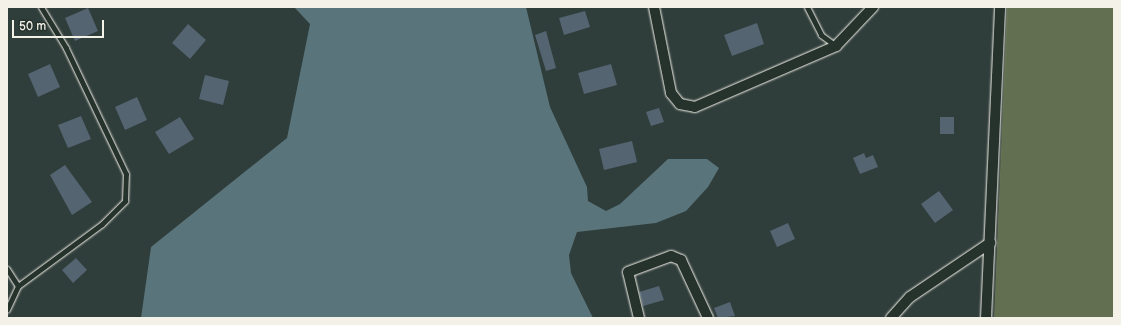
<!DOCTYPE html>
<style>
body{margin:0}
#map{position:relative;width:1121px;height:325px;overflow:hidden;background:#2f3d3b;font-family:"Balsamiq Sans",sans-serif}
div>[style]{position:absolute}
.green>*{inset:0;background:#626f50}
.water>*{inset:0;background:#59747b}
.building>*{inset:0;background:#546471}
.roads{filter:drop-shadow(0 0 1px #f4f1e8) drop-shadow(0 0 1px #f4f1e8)}
.lane>*{height:5px;margin:-2.5px;padding:0 2.5px;transform-origin:2.5px;border-radius:2.5px;background:#26332d}
.street>*{height:10px;margin:-5px;padding:0 5px;transform-origin:5px;border-radius:5px;background:#26332d}
span{translate:-50% -50%;white-space:nowrap;text-align:center;line-height:1.15;-webkit-text-stroke:3px #26332d;paint-order:stroke}
.frame{position:absolute;inset:0;border:8px solid #f4f1e8;pointer-events:none}
.scale{position:absolute;left:12px;top:20px;width:92px;height:18px;box-sizing:border-box;border:2px solid #f4f1e8;border-top:0;padding-left:5px;font-size:12px;line-height:14px;white-space:nowrap;color:#f4f1e8;-webkit-text-stroke:3px #26332d;paint-order:stroke}
</style>
<div id="map">
<div class="green">
<div style="clip-path:polygon(1007px 7px,1114px 7px,1114px 318px,994px 318px)"></div>
</div>
<div class="water">
<div style="clip-path:polygon(294px 7px,526px 7px,550px 107px,587px 187px,588px 201px,606px 211px,620px 204px,668px 159px,707px 159px,719px 168px,708px 187px,686px 211px,656px 223px,577px 232px,569px 255px,571px 273px,593px 318px,141px 318px,151px 247px,287px 138px,310px 24px)"></div>
</div>
<div class="building">
<div style="clip-path:polygon(88px 8px,98px 31px,75px 41px,65px 18px)"></div>
<div style="clip-path:polygon(585px 11px,590px 27px,564px 35px,559px 18px)"></div>
<div style="clip-path:polygon(757px 23px,764px 44px,732px 56px,724px 35px)"></div>
<div style="clip-path:polygon(188px 24px,206px 40px,190px 59px,172px 43px)"></div>
<div style="clip-path:polygon(546px 31px,556px 68px,546px 71px,535px 35px)"></div>
<div style="clip-path:polygon(50px 64px,60px 87px,38px 97px,28px 74px)"></div>
<div style="clip-path:polygon(611px 64px,617px 85px,584px 94px,578px 73px)"></div>
<div style="clip-path:polygon(205px 75px,229px 81px,223px 105px,199px 99px)"></div>
<div style="clip-path:polygon(137px 97px,147px 120px,125px 130px,115px 107px)"></div>
<div style="clip-path:polygon(659px 108px,664px 122px,651px 126px,646px 112px)"></div>
<div style="clip-path:polygon(81px 116px,91px 139px,68px 148px,58px 125px)"></div>
<div style="clip-path:polygon(180px 117px,194px 139px,169px 154px,155px 132px)"></div>
<div style="clip-path:polygon(940px 117px,954px 117px,954px 134px,940px 134px)"></div>
<div style="clip-path:polygon(632px 141px,637px 162px,604px 170px,599px 149px)"></div>
<div style="clip-path:polygon(864px 153px,866px 158px,873px 155px,878px 167px,860px 174px,853px 158px)"></div>
<div style="clip-path:polygon(65px 165px,92px 202px,72px 215px,50px 175px)"></div>
<div style="clip-path:polygon(939px 191px,953px 210px,935px 223px,921px 204px)"></div>
<div style="clip-path:polygon(788px 223px,795px 239px,777px 247px,770px 231px)"></div>
<div style="clip-path:polygon(76px 258px,87px 270px,73px 283px,62px 270px)"></div>
<div style="clip-path:polygon(659px 286px,664px 300px,643px 306px,639px 292px)"></div>
<div style="clip-path:polygon(730px 302px,735px 316px,718px 318px,714px 308px)"></div>
</div>
<div class="roads">
<div class="lane">
<div style="left:807px;top:7px;width:31px;rotate:63deg"></div>
<div style="left:821px;top:35px;width:17px;rotate:36deg"></div>
<div style="left:7px;top:269px;width:20px;rotate:57deg"></div>
<div style="left:18px;top:286px;width:26px;rotate:115deg"></div>
<div style="left:18px;top:286px;width:104px;rotate:-36.4deg"></div>
<div style="left:102px;top:224px;width:33px;rotate:-45deg"></div>
<div style="left:125px;top:201px;width:27px;rotate:-88deg"></div>
<div style="left:126px;top:174px;width:140px;rotate:-115.5deg"></div>
<div style="left:66px;top:48px;width:48px;rotate:-121.4deg"></div>
</div>
<div class="street">
<div style="left:654px;top:7px;width:88px;rotate:78.8deg"></div>
<div style="left:671px;top:93px;width:14px;rotate:51deg"></div>
<div style="left:680px;top:104px;width:15px;rotate:11deg"></div>
<div style="left:695px;top:107px;width:154px;rotate:-23.4deg"></div>
<div style="left:836px;top:46px;width:54px;rotate:-46.5deg"></div>
<div style="left:639px;top:318px;width:47px;rotate:-103.4deg"></div>
<div style="left:628px;top:272px;width:46px;rotate:-20.4deg"></div>
<div style="left:671px;top:256px;width:11px;rotate:22deg"></div>
<div style="left:681px;top:260px;width:64px;rotate:65deg"></div>
<div style="left:891px;top:318px;width:28px;rotate:-48deg"></div>
<div style="left:910px;top:297px;width:97px;rotate:-34deg"></div>
<div style="left:986px;top:318px;width:311px;rotate:-87.4deg"></div>
</div>
</div>
<div class="frame"></div>
<div class="scale">50 m</div>
</div>
